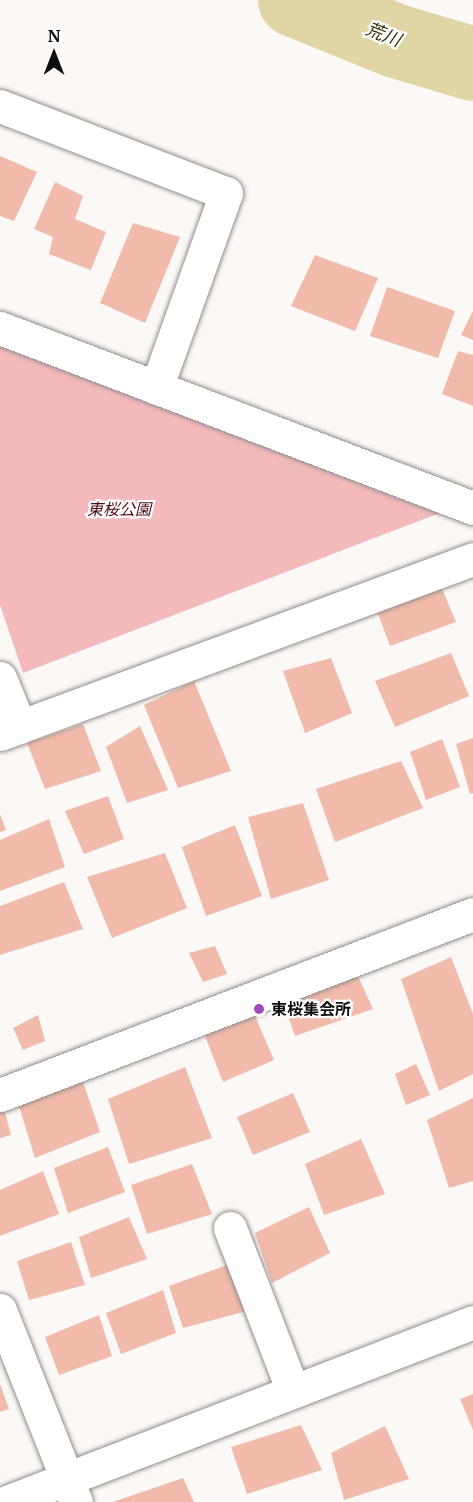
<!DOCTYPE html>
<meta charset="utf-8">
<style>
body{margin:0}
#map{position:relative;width:473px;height:1502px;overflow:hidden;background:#fcf8f6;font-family:Merriweather,"Noto Sans JP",serif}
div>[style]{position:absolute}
.green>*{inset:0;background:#f3b9bb}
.river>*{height:74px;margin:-37px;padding:0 37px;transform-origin:37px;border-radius:37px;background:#e0d6a3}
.building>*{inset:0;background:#f1baaa}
.roads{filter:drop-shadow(0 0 2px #918e8c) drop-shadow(0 0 2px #918e8c)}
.minor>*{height:33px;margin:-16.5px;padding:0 16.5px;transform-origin:16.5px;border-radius:16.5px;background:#fff}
.tertiary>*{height:33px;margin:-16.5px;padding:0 16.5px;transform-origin:16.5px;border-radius:16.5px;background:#fff}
.dots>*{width:16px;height:16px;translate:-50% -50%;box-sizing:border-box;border:3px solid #fff;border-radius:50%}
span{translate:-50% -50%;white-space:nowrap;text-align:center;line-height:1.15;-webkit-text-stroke:4.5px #fff;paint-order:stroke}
.park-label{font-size:16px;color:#4f0c17;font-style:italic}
.poi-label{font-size:16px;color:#100f0e;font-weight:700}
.left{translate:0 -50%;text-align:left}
.water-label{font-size:18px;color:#383006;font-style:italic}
.north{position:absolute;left:24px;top:24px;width:60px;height:60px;-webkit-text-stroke:4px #fff;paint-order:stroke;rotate:0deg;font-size:16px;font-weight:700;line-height:24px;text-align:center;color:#100f0e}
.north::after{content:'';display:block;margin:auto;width:21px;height:27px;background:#100f0e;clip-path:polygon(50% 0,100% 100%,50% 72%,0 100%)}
</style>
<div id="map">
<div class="green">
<div style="clip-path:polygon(0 342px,450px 509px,23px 673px,0 605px)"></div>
</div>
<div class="river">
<div style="left:295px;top:0;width:109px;rotate:22.1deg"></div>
<div style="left:396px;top:41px;width:80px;rotate:16.6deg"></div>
</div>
<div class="building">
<div style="clip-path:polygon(0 156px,37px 172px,14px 221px,0 216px)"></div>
<div style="clip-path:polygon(55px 182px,83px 196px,75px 219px,106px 232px,91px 270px,49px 254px,53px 237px,34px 229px)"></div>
<div style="clip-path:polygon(133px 223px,180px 237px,145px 323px,100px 303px)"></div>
<div style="clip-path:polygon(315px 255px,378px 278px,355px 331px,291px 306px)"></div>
<div style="clip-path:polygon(387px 287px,455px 311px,438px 358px,370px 336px)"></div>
<div style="clip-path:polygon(473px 311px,473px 340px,461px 335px)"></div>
<div style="clip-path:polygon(458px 351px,473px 355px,473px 406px,442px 394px)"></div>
<div style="clip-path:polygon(440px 584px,456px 622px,390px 646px,376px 608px)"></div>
<div style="clip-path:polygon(451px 653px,469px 696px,395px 727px,375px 681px)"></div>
<div style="clip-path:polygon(331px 658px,352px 713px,305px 733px,283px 671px)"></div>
<div style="clip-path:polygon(194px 681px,231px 771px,178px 788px,144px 705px)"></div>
<div style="clip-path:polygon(83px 724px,101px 771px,45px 789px,27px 743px)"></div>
<div style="clip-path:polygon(140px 726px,168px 790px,127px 803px,106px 747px)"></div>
<div style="clip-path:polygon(473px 738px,473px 793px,470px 794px,456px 744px)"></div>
<div style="clip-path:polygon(442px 739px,460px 787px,426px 800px,410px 752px)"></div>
<div style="clip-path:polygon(401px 761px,423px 808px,335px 842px,316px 789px)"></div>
<div style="clip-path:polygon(108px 796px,124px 839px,84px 854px,65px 811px)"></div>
<div style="clip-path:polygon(303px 803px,329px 880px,271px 899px,248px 817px)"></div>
<div style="clip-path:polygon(0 814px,6px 830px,0 832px)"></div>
<div style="clip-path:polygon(49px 819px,65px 867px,0 891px,0 840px)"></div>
<div style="clip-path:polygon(235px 825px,262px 896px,206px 916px,182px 847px)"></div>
<div style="clip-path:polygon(165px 853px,187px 908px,112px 938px,87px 877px)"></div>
<div style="clip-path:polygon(64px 882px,83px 929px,0 955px,0 906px)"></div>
<div style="clip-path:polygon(215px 946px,227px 974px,203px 982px,189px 953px)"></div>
<div style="clip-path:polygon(451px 957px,473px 1014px,473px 1074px,439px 1091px,401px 979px)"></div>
<div style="clip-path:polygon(357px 974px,373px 1009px,295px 1036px,282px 998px)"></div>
<div style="clip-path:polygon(252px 1009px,274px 1060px,223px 1082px,201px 1026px)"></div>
<div style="clip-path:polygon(38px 1015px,45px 1041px,23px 1050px,13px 1028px)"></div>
<div style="clip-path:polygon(416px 1064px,430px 1095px,406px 1105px,395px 1074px)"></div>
<div style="clip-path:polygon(185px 1067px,212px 1138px,129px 1164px,108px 1099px)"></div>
<div style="clip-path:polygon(81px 1076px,100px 1132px,35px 1158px,17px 1100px)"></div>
<div style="clip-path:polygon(293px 1093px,310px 1132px,253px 1155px,237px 1117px)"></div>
<div style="clip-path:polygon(473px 1098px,473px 1181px,449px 1188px,427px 1120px)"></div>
<div style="clip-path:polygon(3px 1105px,11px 1135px,0 1138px,0 1106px)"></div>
<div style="clip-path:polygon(361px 1139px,385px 1194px,324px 1215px,305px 1164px)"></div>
<div style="clip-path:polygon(108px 1147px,125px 1192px,68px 1213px,54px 1168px)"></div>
<div style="clip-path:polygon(192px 1164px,212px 1214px,147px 1234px,131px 1185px)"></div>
<div style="clip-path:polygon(43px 1171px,59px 1214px,0 1236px,0 1190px)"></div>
<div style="clip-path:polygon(309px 1207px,330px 1253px,272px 1283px,255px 1233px)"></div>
<div style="clip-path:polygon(129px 1217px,147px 1259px,91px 1278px,79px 1237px)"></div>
<div style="clip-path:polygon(71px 1242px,85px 1285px,29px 1300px,17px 1261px)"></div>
<div style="clip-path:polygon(227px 1265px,247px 1311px,183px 1328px,169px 1286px)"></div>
<div style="clip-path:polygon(163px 1290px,176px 1333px,121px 1354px,106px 1313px)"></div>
<div style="clip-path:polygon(99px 1315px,112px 1356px,59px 1375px,45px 1337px)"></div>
<div style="clip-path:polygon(0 1384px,9px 1409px,0 1412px)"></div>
<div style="clip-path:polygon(473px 1394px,473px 1430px,460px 1399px)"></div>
<div style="clip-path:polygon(301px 1425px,322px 1470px,247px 1494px,231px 1447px)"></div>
<div style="clip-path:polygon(385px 1426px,409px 1479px,344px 1500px,331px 1453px)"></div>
<div style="clip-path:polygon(183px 1478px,194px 1502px,113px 1502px)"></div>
</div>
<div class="roads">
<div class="minor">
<div style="left:0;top:106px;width:242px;rotate:21.1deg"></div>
<div style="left:226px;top:193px;width:207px;rotate:109.7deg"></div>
<div style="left:0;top:328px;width:506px;rotate:20.83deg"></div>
<div style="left:0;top:678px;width:53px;rotate:67.8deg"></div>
<div style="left:0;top:734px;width:504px;rotate:-20.3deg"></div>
<div style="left:0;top:1095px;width:506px;rotate:-20.94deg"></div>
<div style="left:230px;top:1228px;width:175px;rotate:68.9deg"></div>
<div style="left:0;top:1310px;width:206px;rotate:68.4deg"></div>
</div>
<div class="tertiary">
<div style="left:7px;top:1502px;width:500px;rotate:-21.1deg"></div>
</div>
</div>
<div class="dots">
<div style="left:259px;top:1009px;background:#9d4ab9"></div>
</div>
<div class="park-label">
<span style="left:119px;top:509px">東桜公園</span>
</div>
<div class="poi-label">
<span class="left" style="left:271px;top:1009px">東桜集会所</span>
</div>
<div class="water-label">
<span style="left:383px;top:35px;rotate:21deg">荒川</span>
</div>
<div class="north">N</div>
</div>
